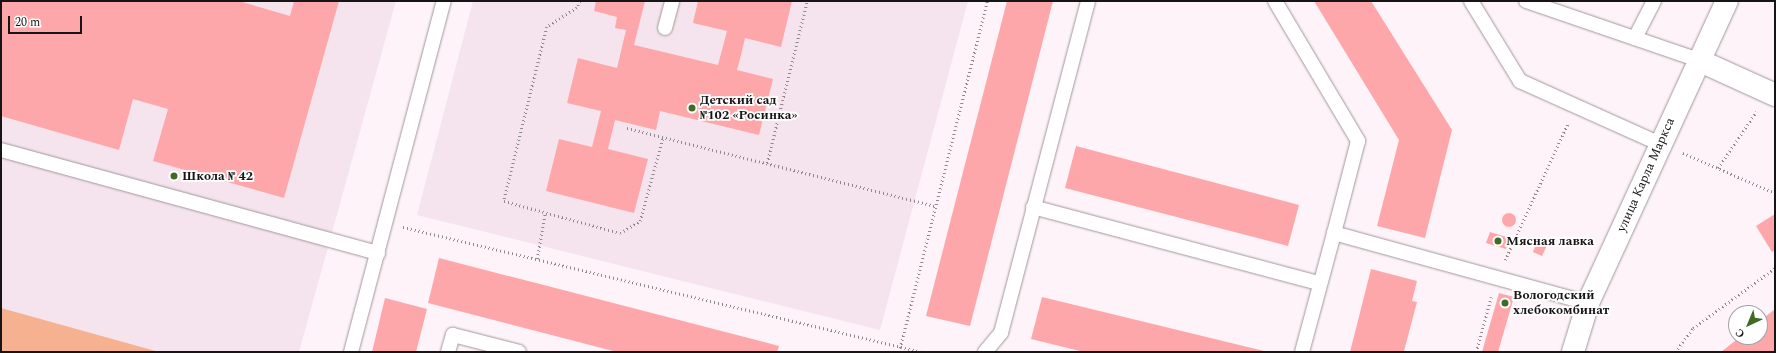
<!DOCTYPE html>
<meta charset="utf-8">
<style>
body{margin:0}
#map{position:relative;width:1776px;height:353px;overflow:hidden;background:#fdf3f8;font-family:Spectral,serif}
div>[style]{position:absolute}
.built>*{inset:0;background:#f5e4ed}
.green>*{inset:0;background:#f5b190}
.building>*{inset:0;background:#fea7aa}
.round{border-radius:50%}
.path>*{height:2.5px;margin-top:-1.25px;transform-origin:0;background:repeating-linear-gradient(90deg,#8f898c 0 1px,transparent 0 4px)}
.roads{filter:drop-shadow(0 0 1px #a1979c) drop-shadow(0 0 1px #a1979c)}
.lane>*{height:14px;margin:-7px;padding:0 7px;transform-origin:7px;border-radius:7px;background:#fff}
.street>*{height:22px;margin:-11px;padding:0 11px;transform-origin:11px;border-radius:11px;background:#fff}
.dots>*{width:11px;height:11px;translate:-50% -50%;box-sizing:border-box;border:2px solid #fff;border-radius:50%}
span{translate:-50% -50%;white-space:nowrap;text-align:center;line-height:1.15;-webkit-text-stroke:3.5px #fff;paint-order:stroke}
.poi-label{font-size:13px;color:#171416;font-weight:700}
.left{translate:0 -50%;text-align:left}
.street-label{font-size:13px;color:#171416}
.frame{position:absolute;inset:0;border:2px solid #171416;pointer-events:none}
.north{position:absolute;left:1728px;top:305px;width:40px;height:40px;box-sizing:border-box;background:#fff;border:1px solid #a2a1a2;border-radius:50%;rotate:224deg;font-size:11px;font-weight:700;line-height:16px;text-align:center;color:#171416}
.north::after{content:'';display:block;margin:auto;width:14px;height:18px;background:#416a25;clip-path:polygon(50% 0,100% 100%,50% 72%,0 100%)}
.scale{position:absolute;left:8px;top:16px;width:74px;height:18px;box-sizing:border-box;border:2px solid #171416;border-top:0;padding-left:5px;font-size:12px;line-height:14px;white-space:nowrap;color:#171416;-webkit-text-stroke:3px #fff;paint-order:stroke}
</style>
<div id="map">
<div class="built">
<div style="clip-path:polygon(1px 1px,396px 1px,299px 352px,1px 352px)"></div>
<div style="clip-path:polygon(473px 1px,968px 1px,880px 330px,417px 215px)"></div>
</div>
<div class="green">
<div style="clip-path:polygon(1px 308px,159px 352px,1px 352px)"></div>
</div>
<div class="building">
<div style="clip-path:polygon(1px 1px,239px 1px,290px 16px,294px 1px,339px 1px,284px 198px,153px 161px,168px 109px,133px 99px,119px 150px,1px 116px)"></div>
<div style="clip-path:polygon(596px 1px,645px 1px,634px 45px,718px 65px,727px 31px,693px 23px,698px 1px,792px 1px,781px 47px,745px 38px,741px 55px,737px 70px,773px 79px,759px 135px,660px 111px,656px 130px,615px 120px,608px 149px,648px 159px,634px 213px,546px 191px,559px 139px,592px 147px,601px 111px,567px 103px,578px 58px,617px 68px,626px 30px,615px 28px,617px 17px,594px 11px)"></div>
<div style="clip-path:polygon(1007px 1px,1053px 1px,970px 326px,926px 316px)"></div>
<div style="clip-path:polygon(1314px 1px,1371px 1px,1452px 130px,1425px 238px,1377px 226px,1399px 140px)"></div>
<div style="clip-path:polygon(1076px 146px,1299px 205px,1288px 246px,1065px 188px)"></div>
<div class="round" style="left:1502px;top:213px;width:14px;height:14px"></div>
<div style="clip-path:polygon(1775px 214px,1775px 250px,1772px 252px,1756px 226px)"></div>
<div style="clip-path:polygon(1490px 232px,1510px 238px,1506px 249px,1486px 243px)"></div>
<div style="clip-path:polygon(1538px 239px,1548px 243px,1542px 256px,1533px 252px)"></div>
<div style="clip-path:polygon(439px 258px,779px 346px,777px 352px,617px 352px,428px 303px)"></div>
<div style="clip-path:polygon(1371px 269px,1417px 281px,1412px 301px,1417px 302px,1404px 351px,1350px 352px)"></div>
<div style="clip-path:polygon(1499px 293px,1514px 297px,1498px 352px,1482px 352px)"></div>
<div style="clip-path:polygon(1042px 297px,1264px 351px,1263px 352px,1084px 352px,1031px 339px)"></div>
<div style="clip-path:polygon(385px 298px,427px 309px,416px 352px,372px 352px)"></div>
<div style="clip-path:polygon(1775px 309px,1775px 352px,1721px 352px,1740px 337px,1760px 337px,1760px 321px)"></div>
</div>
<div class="path">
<div style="left:580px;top:1px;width:8px;rotate:113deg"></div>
<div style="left:577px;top:8px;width:36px;rotate:148deg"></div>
<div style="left:547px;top:27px;width:179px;rotate:103.9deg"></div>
<div style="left:504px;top:201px;width:120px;rotate:15.4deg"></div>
<div style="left:620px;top:233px;width:23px;rotate:-31deg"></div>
<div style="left:640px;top:221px;width:87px;rotate:-74.7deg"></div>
<div style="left:627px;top:128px;width:318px;rotate:14.2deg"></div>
<div style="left:1683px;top:153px;width:100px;rotate:23.5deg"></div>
<div style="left:767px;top:163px;width:167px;rotate:-76.1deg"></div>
<div style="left:1718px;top:168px;width:68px;rotate:-55.8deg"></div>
<div style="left:403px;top:227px;width:534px;rotate:13.54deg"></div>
<div style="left:537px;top:259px;width:47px;rotate:-80.1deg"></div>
<div style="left:1505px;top:260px;width:151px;rotate:-65.3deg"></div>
<div style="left:902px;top:352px;width:4px;rotate:-117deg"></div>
<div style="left:900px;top:348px;width:358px;rotate:-75.9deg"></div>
<div style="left:1476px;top:352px;width:57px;rotate:-74.7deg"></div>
<div style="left:1675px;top:352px;width:30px;rotate:-53deg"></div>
<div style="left:1693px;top:328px;width:102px;rotate:-36.2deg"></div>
</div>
<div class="roads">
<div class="lane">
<div style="left:1275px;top:1px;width:163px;rotate:59.3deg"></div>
<div style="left:1358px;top:141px;width:95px;rotate:104.6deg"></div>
<div style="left:1471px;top:1px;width:94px;rotate:58.5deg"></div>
<div style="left:1520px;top:81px;width:154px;rotate:24.2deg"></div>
<div style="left:1526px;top:1px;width:182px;rotate:18.9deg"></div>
<div style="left:665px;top:28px;width:28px;rotate:-75deg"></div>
<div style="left:1635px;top:38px;width:42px;rotate:-62.8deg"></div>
<div style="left:1px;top:150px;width:391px;rotate:15.3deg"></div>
<div style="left:1033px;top:207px;width:296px;rotate:14.9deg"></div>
<div style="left:351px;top:352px;width:363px;rotate:-75.2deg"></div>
<div style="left:448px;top:352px;width:18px;rotate:-74deg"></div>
<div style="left:453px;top:335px;width:68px;rotate:14.4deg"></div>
<div style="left:985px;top:352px;width:25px;rotate:-50deg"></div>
<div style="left:1001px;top:333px;width:343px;rotate:-75.3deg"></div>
<div style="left:1302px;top:352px;width:123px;rotate:-74.9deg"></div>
<div style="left:1334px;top:233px;width:263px;rotate:15.4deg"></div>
</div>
<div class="street">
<div style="left:1698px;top:60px;width:85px;rotate:24.4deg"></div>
<div style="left:1573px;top:352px;width:51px;rotate:-73deg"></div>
<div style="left:1588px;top:303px;width:332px;rotate:-65.3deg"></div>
</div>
</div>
<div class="dots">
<div style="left:692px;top:108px;background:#416a25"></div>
<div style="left:174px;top:176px;background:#416a25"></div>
<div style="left:1498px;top:241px;background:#416a25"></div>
<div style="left:1505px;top:303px;background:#416a25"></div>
</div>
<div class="poi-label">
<span class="left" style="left:700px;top:108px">Детский сад<br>№102 «Росинка»</span>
<span class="left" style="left:182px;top:176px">Школа № 42</span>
<span class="left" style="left:1506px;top:241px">Мясная лавка</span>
<span class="left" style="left:1513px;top:303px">Вологодский<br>хлебокомбинат</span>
</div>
<div class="street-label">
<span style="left:1646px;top:175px;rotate:-66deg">улица Карла Маркса</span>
</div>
<div class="frame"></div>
<div class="north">С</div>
<div class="scale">20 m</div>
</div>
